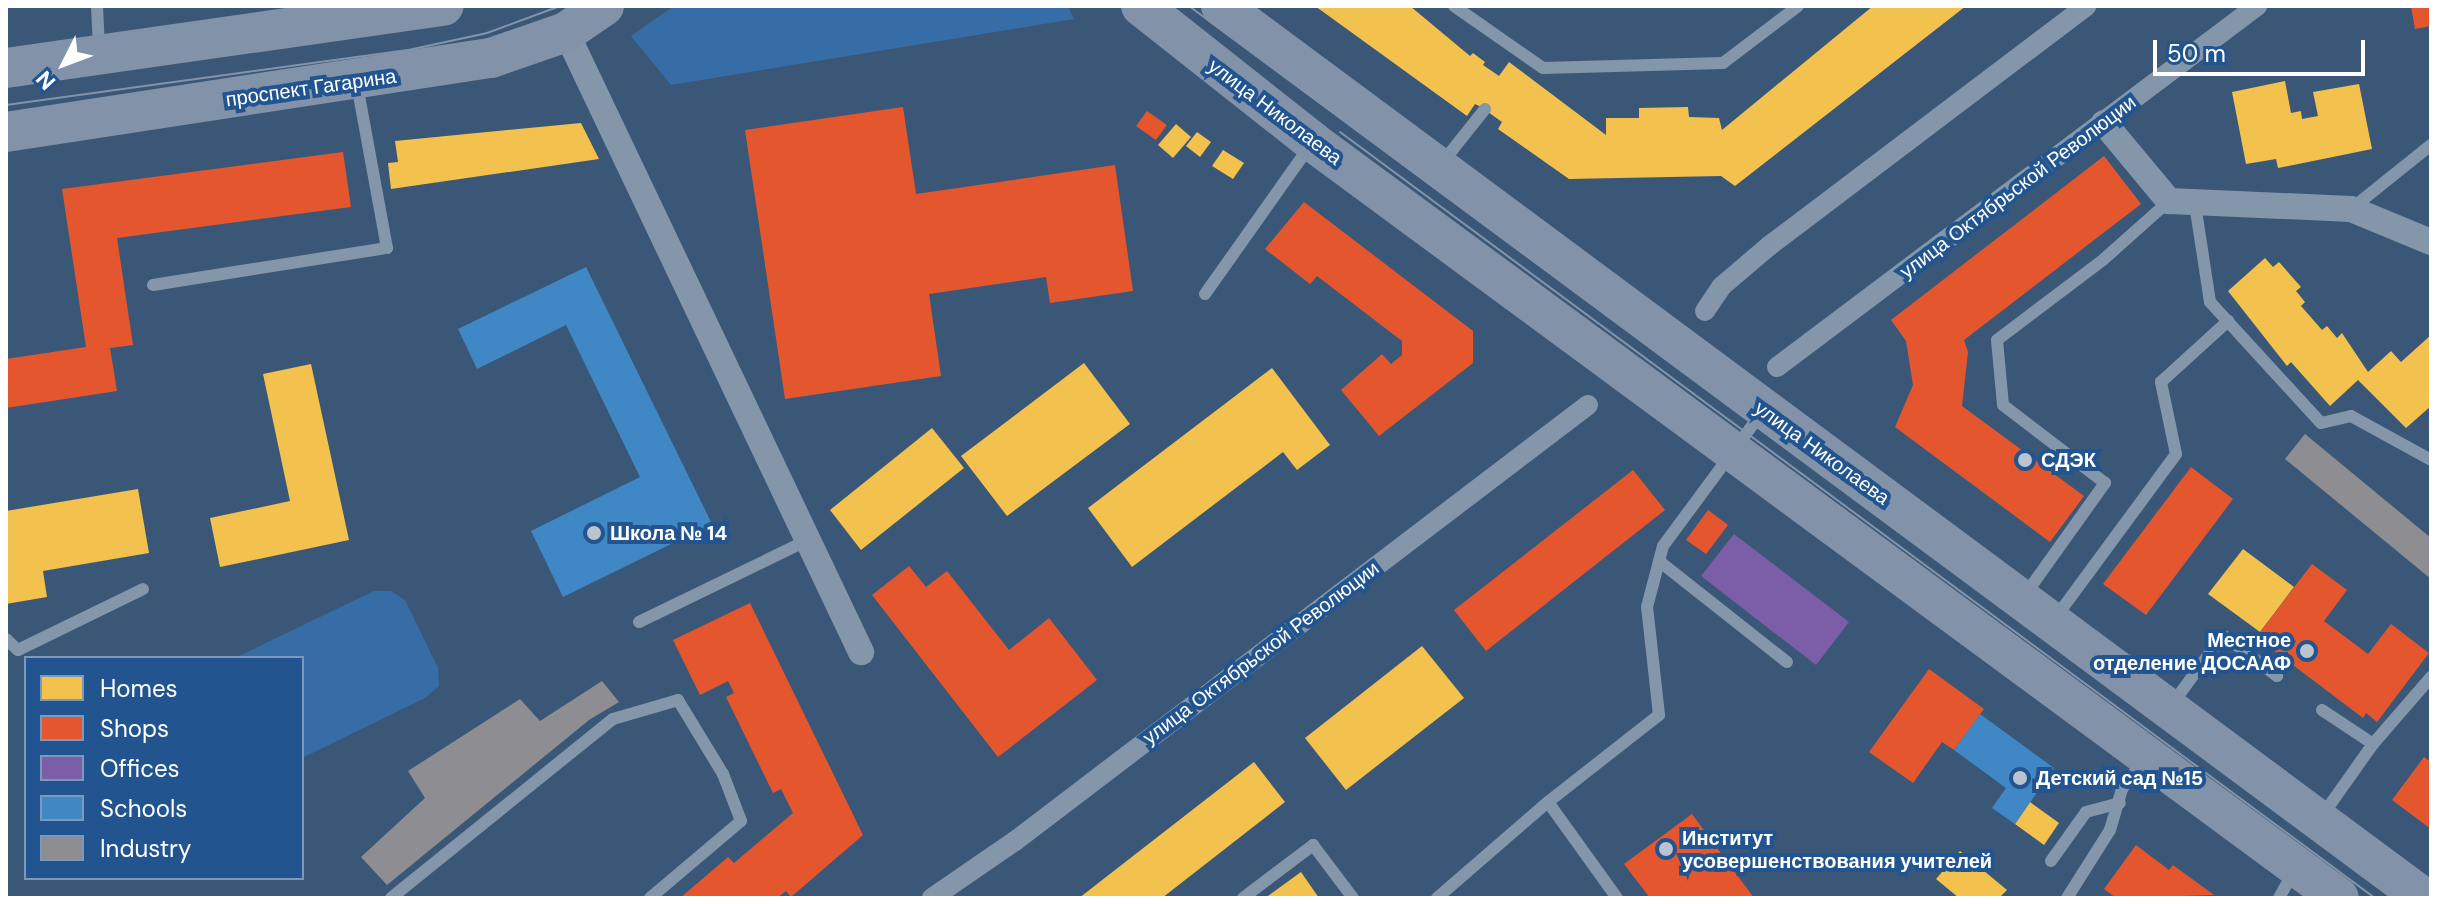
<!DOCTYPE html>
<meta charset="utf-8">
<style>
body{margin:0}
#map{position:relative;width:2437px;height:904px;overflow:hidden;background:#3b5777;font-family:"DM Sans",sans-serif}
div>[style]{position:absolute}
.green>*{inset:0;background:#376da6}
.homes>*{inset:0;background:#f2c14e}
.shops>*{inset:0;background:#e4572e}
.offices>*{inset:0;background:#7b5ea7}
.schools>*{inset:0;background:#3f88c5}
.industry>*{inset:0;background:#8d8d92}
.service>*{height:12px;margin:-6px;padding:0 6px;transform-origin:6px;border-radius:6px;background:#8396aa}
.pedestrian>*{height:20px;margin:-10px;padding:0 10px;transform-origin:10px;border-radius:10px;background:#8396aa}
.minor>*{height:26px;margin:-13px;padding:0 13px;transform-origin:13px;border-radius:13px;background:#8396aa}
.primary>*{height:40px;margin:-20px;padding:0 20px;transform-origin:20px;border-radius:20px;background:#8293a9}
.tram>*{height:2px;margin:-1px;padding:0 1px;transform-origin:1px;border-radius:1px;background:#8294a9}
.dots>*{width:22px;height:22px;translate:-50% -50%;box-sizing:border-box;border:4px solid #225590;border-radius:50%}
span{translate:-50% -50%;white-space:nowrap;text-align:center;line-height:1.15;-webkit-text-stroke:8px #225590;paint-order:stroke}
.street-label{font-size:20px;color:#fff}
.poi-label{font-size:20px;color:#fff;font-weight:700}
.left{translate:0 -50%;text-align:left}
.right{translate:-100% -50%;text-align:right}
.frame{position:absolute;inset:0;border:8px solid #fff;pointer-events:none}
.legend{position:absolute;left:24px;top:656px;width:280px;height:224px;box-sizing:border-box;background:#225590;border:2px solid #7a99bc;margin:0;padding:10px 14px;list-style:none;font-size:24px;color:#fff}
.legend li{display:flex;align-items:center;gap:16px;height:40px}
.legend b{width:40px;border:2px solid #7a99bc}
.north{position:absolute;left:24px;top:24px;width:80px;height:80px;-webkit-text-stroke:6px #225590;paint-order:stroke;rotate:228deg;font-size:22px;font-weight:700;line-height:32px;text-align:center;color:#fff}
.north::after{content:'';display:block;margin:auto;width:28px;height:36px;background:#fff;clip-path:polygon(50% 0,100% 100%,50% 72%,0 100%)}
.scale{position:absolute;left:2153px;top:40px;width:212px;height:36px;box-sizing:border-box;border:4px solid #fff;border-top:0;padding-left:10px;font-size:24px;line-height:28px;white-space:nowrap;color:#fff;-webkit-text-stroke:6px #225590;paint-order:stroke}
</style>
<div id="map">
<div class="green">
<div style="clip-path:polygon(674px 6px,1068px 6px,1074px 19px,671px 85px,631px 36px)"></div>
<div style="clip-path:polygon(374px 591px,391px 591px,405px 600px,438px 668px,439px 686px,425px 698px,302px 758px,302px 658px,235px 658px)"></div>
</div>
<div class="homes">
<div style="clip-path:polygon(1315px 6px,1410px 6px,1470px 56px,1473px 53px,1485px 62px,1483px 65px,1499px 76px,1509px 62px,1606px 135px,1606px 118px,1639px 118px,1639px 108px,1688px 107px,1689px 117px,1719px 118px,1722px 130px,1873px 6px,1966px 6px,1735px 186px,1721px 176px,1569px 179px,1498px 129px,1502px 122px,1481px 107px,1475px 104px,1467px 116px)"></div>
<div style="clip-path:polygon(2285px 81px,2291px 113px,2301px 111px,2302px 119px,2318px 116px,2313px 92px,2359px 84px,2372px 149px,2278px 168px,2276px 159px,2246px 164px,2232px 92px)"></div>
<div style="clip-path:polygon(581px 123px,599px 159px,391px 189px,388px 163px,398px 162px,395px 141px)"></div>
<div style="clip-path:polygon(1176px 124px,1191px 137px,1173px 158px,1158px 145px)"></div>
<div style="clip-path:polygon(1197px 132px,1211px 142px,1200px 157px,1186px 146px)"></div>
<div style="clip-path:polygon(1223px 150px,1244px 163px,1233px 179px,1212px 166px)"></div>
<div style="clip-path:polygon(2265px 258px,2273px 267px,2279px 262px,2301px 287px,2296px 291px,2305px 302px,2301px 306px,2322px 330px,2327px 326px,2337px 338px,2342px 333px,2368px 372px,2391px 351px,2401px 362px,2431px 335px,2431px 406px,2406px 428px,2358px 380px,2330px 406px,2291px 362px,2287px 366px,2228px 291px)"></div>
<div style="clip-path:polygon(1084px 363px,1130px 424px,1007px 516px,961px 456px)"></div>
<div style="clip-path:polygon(311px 364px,349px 540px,220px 567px,210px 518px,290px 501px,263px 374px)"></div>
<div style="clip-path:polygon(1272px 368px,1330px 445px,1297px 470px,1283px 452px,1132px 567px,1088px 508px)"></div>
<div style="clip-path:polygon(932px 428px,964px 468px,861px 550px,830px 510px)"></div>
<div style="clip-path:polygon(138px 489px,149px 553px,43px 571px,47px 597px,6px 604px,6px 511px)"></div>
<div style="clip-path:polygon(2243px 549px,2294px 587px,2260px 632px,2208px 594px)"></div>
<div style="clip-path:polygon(1422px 646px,1464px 698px,1346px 790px,1305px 738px)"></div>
<div style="clip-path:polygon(1254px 762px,1285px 802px,1162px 898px,1079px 898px)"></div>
<div style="clip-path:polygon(2030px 802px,2059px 823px,2044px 845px,2015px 824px)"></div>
<div style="clip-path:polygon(1960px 851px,2007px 890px,1999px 898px,1959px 898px,1936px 879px)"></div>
<div style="clip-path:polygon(1301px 872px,1319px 898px,1265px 898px)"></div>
</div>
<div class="shops">
<div style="clip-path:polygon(2411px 6px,2431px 6px,2431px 26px,2415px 29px)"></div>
<div style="clip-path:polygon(903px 107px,916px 194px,1115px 165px,1133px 291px,1050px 303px,1046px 277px,929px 294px,941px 376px,785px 399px,745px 130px)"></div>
<div style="clip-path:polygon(1147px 111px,1167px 125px,1156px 140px,1136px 126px)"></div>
<div style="clip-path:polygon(343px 152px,351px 207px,117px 238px,133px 345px,110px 348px,117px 391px,6px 408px,6px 359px,86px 347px,62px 189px)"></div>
<div style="clip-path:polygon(2104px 156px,2141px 204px,1964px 340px,1968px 352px,1962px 406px,2084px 496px,2050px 542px,1895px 427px,1913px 385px,1906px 341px,1891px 320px)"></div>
<div style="clip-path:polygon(1304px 202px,1473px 331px,1473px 363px,1379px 436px,1341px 390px,1382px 354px,1391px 364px,1402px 355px,1402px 341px,1317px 276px,1310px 284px,1265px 249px)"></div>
<div style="clip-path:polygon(2191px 467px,2233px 499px,2146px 615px,2103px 584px)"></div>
<div style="clip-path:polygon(1633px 470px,1665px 510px,1486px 651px,1454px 610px)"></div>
<div style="clip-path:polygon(1708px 510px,1728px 525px,1706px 554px,1686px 540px)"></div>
<div style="clip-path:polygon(2312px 564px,2347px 590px,2324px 621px,2368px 654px,2391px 624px,2429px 653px,2377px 722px,2366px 713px,2363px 718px,2268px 646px,2272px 642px,2260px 632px)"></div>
<div style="clip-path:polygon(909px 566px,926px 587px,947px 571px,1009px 650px,1049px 618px,1097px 680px,998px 757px,872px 595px)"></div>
<div style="clip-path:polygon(750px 603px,863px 835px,791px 897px,786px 891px,777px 898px,680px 898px,728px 857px,734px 863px,793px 813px,781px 789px,773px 793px,726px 697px,734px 693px,728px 681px,700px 695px,673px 640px)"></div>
<div style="clip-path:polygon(1929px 669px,1984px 709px,1954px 750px,1942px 742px,1913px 783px,1869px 752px)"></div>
<div style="clip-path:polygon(2424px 757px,2431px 762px,2431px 829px,2392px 800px)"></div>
<div style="clip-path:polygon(1692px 814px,1754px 898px,1650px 898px,1624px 864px)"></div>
<div style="clip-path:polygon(2136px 845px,2169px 870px,2173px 865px,2214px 895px,2116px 898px,2104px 889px)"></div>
</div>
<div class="offices">
<div style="clip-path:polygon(1734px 534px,1849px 622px,1816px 665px,1701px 576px)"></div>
</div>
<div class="schools">
<div style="clip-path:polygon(586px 267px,712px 524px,563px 597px,531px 531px,640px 477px,566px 325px,477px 369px,458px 329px)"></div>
<div style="clip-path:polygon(1980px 714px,2054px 768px,2015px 824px,1992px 808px,2006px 788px,1954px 750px)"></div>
</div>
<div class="industry">
<div style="clip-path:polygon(2305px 434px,2431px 538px,2431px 579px,2285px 459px)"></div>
<div style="clip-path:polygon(602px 681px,619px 702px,589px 720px,387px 885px,361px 857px,425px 798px,408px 771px,520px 699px,540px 721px)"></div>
</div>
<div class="service">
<div style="left:97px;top:6px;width:42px;rotate:87.3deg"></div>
<div style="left:1454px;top:6px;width:108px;rotate:34.9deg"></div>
<div style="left:1543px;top:68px;width:180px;rotate:-1.6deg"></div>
<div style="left:1723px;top:63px;width:94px;rotate:-37.2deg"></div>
<div style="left:1442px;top:163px;width:69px;rotate:-51.5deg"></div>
<div style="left:2195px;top:204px;width:99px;rotate:81.3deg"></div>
<div style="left:2210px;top:302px;width:164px;rotate:47.5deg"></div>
<div style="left:2321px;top:423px;width:31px;rotate:-13deg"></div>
<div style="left:2351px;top:416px;width:91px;rotate:28.8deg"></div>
<div style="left:2351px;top:209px;width:102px;rotate:-38.7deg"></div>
<div style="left:153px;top:285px;width:237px;rotate:-9deg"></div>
<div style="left:387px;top:248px;width:166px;rotate:-100.4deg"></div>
<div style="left:1205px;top:294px;width:180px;rotate:-54.7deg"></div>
<div style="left:1659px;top:561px;width:163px;rotate:38.3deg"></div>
<div style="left:2025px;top:595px;width:138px;rotate:-54.5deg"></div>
<div style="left:2105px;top:483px;width:128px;rotate:-142.6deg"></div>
<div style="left:2003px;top:405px;width:65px;rotate:-95.3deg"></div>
<div style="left:1997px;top:340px;width:134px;rotate:-37.1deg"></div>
<div style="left:2104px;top:259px;width:87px;rotate:-41.7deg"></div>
<div style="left:2056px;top:617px;width:202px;rotate:-53.6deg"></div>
<div style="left:2176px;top:454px;width:74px;rotate:-101.8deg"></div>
<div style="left:2161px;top:382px;width:91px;rotate:-42.3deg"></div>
<div style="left:639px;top:622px;width:188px;rotate:-25.9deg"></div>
<div style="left:6px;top:639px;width:16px;rotate:43deg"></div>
<div style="left:18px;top:650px;width:139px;rotate:-26deg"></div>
<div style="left:2173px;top:703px;width:84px;rotate:-53.7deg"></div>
<div style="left:2223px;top:635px;width:68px;rotate:37.2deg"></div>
<div style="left:2322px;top:710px;width:61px;rotate:33.7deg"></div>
<div style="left:2322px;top:816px;width:88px;rotate:-54.7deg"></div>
<div style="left:2373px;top:744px;width:89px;rotate:-49.1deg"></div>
<div style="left:2051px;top:861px;width:60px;rotate:-54.5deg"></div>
<div style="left:2086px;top:812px;width:35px;rotate:-15deg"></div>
<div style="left:391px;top:898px;width:285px;rotate:-38.9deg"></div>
<div style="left:613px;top:719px;width:68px;rotate:-16.3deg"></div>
<div style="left:678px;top:700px;width:87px;rotate:58.7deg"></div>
<div style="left:723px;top:774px;width:50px;rotate:69deg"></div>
<div style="left:741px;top:821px;width:119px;rotate:139.8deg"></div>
<div style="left:1243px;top:898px;width:88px;rotate:-37.1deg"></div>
<div style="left:1313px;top:845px;width:66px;rotate:53deg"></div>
<div style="left:1437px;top:898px;width:147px;rotate:-40.9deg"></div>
<div style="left:1617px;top:898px;width:118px;rotate:-125.7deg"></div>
<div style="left:1548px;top:802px;width:141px;rotate:-38.1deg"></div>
<div style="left:1659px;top:715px;width:109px;rotate:-96.3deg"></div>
<div style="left:1647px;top:607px;width:63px;rotate:-75.3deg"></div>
<div style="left:1663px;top:546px;width:167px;rotate:-53.5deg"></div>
<div style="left:2067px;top:898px;width:80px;rotate:-57.7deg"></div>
<div style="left:2110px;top:830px;width:43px;rotate:-73.7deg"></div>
<div style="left:2122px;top:789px;width:34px;rotate:-53deg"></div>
<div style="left:2279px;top:898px;width:29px;rotate:-61deg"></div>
</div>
<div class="pedestrian">
<div style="left:1705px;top:311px;width:30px;rotate:-56deg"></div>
<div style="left:1722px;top:286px;width:62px;rotate:-40.4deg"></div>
<div style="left:1769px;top:246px;width:398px;rotate:-37.1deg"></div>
<div style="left:1777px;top:367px;width:601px;rotate:-36.95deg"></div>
<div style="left:932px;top:898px;width:101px;rotate:-34.5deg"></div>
<div style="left:1015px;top:841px;width:720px;rotate:-37.27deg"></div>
</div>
<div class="minor">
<div style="left:566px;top:32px;width:687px;rotate:64.55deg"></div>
<div style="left:2104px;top:123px;width:102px;rotate:50.2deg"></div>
<div style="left:2169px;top:201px;width:182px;rotate:2.5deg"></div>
<div style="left:2351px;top:209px;width:87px;rotate:22.4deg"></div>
</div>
<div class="primary">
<div style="left:1141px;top:6px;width:219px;rotate:38.3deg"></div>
<div style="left:1313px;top:142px;width:1274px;rotate:36.38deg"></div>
<div style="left:1221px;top:6px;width:1498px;rotate:36.56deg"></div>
<div style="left:6px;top:68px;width:442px;rotate:-8.1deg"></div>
<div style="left:6px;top:132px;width:491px;rotate:-8.7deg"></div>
<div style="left:491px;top:58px;width:79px;rotate:-19.1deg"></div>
<div style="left:566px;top:32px;width:46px;rotate:-34.4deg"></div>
</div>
<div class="tram">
<div style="left:1189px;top:6px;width:1500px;rotate:36.49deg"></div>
<div style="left:6px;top:105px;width:411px;rotate:-7.8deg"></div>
<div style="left:413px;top:49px;width:76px;rotate:-12.2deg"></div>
<div style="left:487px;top:33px;width:78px;rotate:-20.3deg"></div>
<div style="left:1340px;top:132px;width:1288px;rotate:36.51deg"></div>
</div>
<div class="dots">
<div style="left:2025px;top:460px;background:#bac4cf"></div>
<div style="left:594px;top:533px;background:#bac4cf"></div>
<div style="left:2307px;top:651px;background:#bac4cf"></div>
<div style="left:2020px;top:778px;background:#bac4cf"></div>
<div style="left:1666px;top:849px;background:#bac4cf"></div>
</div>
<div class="street-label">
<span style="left:311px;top:88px;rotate:-8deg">проспект Гагарина</span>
<span style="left:1275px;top:112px;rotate:37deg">улица Николаева</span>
<span style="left:2018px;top:187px;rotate:-37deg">улица Октябрьской Революции</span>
<span style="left:1822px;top:453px;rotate:36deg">улица Николаева</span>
<span style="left:1261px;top:653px;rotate:-37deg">улица Октябрьской Революции</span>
</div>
<div class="poi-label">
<span class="left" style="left:2041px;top:460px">СДЭК</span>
<span class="left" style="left:610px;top:533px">Школа № 14</span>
<span class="right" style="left:2291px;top:652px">Местное<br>отделение ДОСААФ</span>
<span class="left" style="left:2036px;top:778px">Детский сад №15</span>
<span class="left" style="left:1682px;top:850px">Институт<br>усовершенствования учителей</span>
</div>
<div class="frame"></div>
<ul class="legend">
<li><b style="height:22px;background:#f2c14e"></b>Homes</li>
<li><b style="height:22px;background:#e4572e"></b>Shops</li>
<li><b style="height:22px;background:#7b5ea7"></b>Offices</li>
<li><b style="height:22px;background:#3f88c5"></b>Schools</li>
<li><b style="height:22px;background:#8d8d92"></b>Industry</li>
</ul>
<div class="north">N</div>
<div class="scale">50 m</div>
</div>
